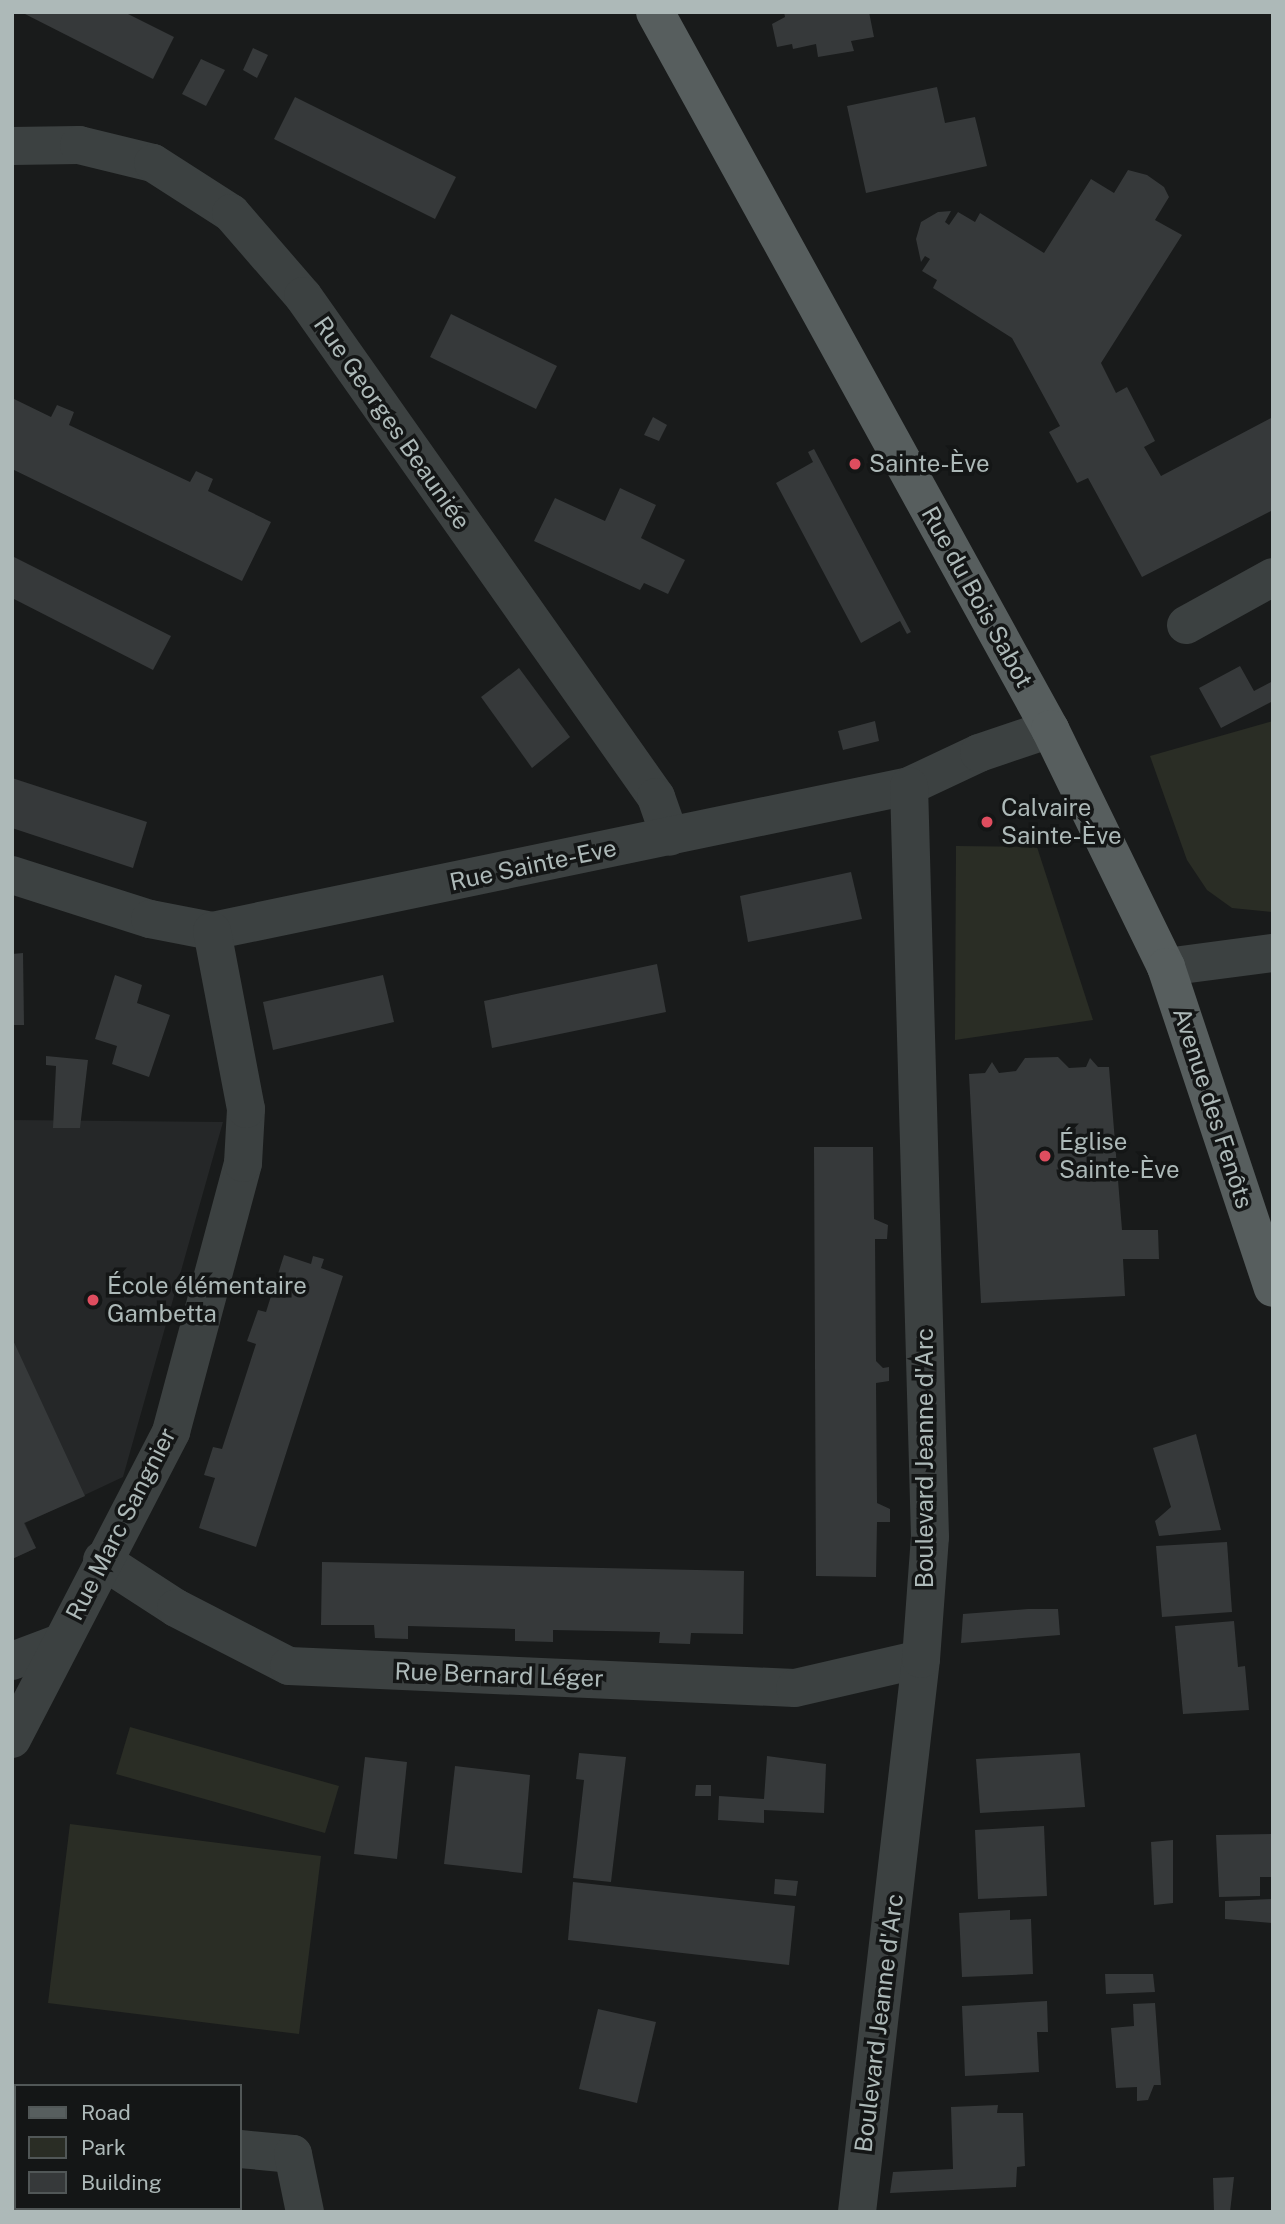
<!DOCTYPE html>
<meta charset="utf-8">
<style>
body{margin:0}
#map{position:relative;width:1285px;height:2224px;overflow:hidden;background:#191b1b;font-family:"Public Sans",sans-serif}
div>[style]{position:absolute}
.built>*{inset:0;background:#252728}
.green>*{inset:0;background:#2a2d25}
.building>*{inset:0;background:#36393a}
.minor>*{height:38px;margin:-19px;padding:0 19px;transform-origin:19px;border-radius:19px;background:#3c4141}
.major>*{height:38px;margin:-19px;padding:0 19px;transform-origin:19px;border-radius:19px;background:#575e5e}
.dots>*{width:19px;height:19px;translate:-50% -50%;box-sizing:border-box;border:4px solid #141616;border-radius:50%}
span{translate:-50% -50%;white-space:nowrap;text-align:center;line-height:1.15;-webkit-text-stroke:7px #141616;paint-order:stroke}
.street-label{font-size:24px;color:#adb9b8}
.poi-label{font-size:24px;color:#adb9b8}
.left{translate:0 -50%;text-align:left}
.frame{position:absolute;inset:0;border:14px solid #adb9b8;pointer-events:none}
.legend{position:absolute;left:14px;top:2084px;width:228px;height:126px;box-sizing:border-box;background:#141616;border:2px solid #515757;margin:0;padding:9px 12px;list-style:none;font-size:21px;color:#adb9b8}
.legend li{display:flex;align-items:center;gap:14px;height:35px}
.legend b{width:35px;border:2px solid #515757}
</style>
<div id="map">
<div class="built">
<div style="clip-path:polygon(12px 1120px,223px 1122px,123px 1477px,25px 1523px,36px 1548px,12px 1559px)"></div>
</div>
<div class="green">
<div style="clip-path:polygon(1273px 721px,1273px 912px,1232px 908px,1207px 890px,1187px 860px,1150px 756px)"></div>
<div style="clip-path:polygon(956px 846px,1037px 847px,1093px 1020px,955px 1040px)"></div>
<div style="clip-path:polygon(130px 1727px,339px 1786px,325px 1833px,116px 1774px)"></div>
<div style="clip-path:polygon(70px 1824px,321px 1856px,299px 2034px,48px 2003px)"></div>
</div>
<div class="building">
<div style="clip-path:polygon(21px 12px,124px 12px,174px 37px,153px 79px)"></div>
<div style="clip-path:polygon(784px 12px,869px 12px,874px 37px,851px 41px,854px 51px,818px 57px,816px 44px,793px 49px,792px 44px,777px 47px,772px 24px,785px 17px)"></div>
<div style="clip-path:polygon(253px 48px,268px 55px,257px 78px,243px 70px)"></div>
<div style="clip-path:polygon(201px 59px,225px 70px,206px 106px,182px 94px)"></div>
<div style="clip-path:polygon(937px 87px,945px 123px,975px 117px,987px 166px,866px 193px,847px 106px)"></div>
<div style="clip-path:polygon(295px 97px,456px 177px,435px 219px,274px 139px)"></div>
<div style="clip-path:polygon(1128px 170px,1147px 175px,1164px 187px,1169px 197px,1155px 220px,1182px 235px,1101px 363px,1116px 393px,1127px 387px,1155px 441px,1144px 447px,1161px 476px,1273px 417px,1273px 510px,1142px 577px,1088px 478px,1077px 483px,1049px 432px,1060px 426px,1012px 338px,933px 288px,937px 280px,922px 271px,930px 259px,925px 256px,921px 262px,916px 239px,921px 222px,938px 212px,951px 211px,945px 222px,949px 225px,958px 212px,975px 222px,980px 213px,1044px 253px,1091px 179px,1114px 193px)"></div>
<div style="clip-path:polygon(451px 314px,557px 366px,536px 409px,430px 357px)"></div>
<div style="clip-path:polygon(12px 398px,51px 417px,57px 405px,74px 412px,69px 425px,190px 482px,196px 471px,213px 479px,208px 491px,271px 522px,242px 581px,12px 469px)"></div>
<div style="clip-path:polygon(653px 417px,667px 425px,659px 441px,644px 435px)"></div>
<div style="clip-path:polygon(814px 449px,911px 632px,907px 634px,900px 621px,861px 643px,776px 483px,813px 462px,808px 452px)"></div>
<div style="clip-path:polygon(620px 488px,656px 505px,641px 538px,685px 560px,668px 594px,644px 583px,640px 590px,534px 541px,555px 498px,605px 521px)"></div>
<div style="clip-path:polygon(12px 556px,171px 636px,153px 670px,12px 598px)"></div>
<div style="clip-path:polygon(1240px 666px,1254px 691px,1273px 681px,1273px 701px,1221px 728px,1199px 688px)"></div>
<div style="clip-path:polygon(519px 668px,570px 737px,532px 768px,481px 697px)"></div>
<div style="clip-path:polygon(875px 721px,879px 741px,843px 750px,838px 731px)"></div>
<div style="clip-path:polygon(12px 778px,147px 822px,133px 868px,12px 828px)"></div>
<div style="clip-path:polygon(851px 872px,862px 919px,748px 942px,740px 896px)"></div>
<div style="clip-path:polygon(23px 953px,24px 1025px,12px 1025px,12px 954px)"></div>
<div style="clip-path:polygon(657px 964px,666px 1012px,492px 1048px,484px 1001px)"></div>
<div style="clip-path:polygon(115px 975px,142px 985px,137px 1003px,170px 1015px,149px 1077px,112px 1064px,117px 1046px,95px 1039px)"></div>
<div style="clip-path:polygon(383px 975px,394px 1022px,273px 1050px,263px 1002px)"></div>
<div style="clip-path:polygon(46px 1056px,88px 1060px,80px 1128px,53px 1128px,56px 1066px,46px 1065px)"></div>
<div style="clip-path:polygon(1058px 1057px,1069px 1068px,1086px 1067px,1090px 1058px,1098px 1067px,1109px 1067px,1122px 1230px,1158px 1230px,1159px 1259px,1123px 1259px,1125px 1296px,981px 1303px,969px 1074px,985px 1073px,992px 1062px,999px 1073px,1016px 1071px,1025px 1058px)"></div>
<div style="clip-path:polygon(814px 1147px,873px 1147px,874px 1219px,888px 1225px,887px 1239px,875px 1239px,876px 1361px,883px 1368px,889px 1367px,889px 1381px,876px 1383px,877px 1503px,890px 1509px,890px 1522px,877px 1522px,876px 1577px,816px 1576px)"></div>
<div style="clip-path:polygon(284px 1255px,311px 1264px,313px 1256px,324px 1259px,321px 1268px,343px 1276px,256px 1547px,199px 1528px,215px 1478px,204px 1475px,213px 1447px,222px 1449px,256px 1344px,247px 1341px,258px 1310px,266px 1312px)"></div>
<div style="clip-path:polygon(12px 1338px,85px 1496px,24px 1523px,36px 1548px,12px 1559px)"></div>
<div style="clip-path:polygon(1196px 1434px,1221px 1530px,1159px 1536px,1155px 1521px,1171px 1507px,1153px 1448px)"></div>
<div style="clip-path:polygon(1227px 1542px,1232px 1612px,1162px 1617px,1156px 1546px)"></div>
<div style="clip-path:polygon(322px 1562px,744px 1571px,743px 1634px,691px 1633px,690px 1644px,659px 1643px,660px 1632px,553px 1630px,553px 1642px,515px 1641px,515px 1629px,408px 1626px,408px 1639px,375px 1638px,374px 1625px,321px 1625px)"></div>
<div style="clip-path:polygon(1028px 1609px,1058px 1609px,1060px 1635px,961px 1643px,963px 1614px)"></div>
<div style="clip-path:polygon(1234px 1621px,1238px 1667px,1245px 1666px,1249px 1710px,1183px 1714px,1175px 1626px)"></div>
<div style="clip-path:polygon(579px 1753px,626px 1757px,611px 1882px,573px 1878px,584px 1780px,576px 1779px)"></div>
<div style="clip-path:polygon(1080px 1753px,1085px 1807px,980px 1813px,976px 1759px)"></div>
<div style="clip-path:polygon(767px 1756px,826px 1764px,824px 1813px,764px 1810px,764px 1823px,718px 1820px,719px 1796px,764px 1799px)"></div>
<div style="clip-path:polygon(365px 1757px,407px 1762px,397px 1859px,354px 1854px)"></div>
<div style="clip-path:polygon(455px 1766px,530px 1775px,522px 1873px,444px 1864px)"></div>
<div style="clip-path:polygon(696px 1785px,711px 1785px,711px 1796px,695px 1796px)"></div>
<div style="clip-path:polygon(1044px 1826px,1047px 1896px,978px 1899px,975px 1830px)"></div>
<div style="clip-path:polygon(1273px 1834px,1273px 1877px,1260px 1877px,1260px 1896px,1219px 1897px,1216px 1835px)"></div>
<div style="clip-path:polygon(1173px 1840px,1173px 1903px,1154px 1905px,1151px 1842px)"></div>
<div style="clip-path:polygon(775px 1879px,798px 1881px,796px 1896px,774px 1894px)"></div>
<div style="clip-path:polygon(573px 1882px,795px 1906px,789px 1965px,568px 1940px)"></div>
<div style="clip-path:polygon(1273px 1899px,1273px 1923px,1225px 1919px,1225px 1901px)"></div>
<div style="clip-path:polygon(1010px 1910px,1010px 1920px,1031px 1919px,1033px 1974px,962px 1977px,959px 1913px)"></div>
<div style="clip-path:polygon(1105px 1974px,1153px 1974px,1155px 1992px,1106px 1994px)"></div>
<div style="clip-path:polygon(1047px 2001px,1048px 2032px,1037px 2032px,1039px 2072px,965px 2076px,962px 2006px)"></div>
<div style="clip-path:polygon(1155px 2003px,1161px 2085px,1154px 2085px,1148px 2100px,1137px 2101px,1137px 2087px,1116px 2088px,1111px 2028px,1134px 2026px,1133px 2004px)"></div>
<div style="clip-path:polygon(598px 2009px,656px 2022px,637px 2103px,579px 2089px)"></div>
<div style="clip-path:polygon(998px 2105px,997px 2113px,1023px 2113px,1025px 2166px,1017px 2167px,1016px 2187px,890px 2193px,893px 2172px,953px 2169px,951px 2107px)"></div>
<div style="clip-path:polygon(1234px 2177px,1230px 2212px,1214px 2212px,1213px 2178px)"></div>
<div style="clip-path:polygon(12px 2191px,16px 2208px,178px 2212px,12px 2212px)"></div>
</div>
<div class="minor">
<div style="left:12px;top:146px;width:67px;rotate:-0.9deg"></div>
<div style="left:79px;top:145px;width:76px;rotate:13.7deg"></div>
<div style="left:153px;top:163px;width:93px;rotate:32.7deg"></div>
<div style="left:231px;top:213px;width:110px;rotate:49.1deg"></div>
<div style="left:303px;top:296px;width:613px;rotate:54.83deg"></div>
<div style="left:656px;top:797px;width:42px;rotate:70.7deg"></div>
<div style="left:1186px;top:625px;width:99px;rotate:-28.9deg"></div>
<div style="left:12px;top:875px;width:145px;rotate:17.7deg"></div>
<div style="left:150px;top:919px;width:63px;rotate:11deg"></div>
<div style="left:212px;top:931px;width:712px;rotate:-11.75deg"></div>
<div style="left:909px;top:786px;width:77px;rotate:-25.2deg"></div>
<div style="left:979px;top:753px;width:75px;rotate:-18.7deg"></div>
<div style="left:1166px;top:967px;width:108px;rotate:-7.5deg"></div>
<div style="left:102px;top:1560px;width:88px;rotate:33deg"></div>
<div style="left:176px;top:1608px;width:127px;rotate:27.2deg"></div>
<div style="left:289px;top:1666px;width:506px;rotate:2.49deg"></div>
<div style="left:795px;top:1688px;width:129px;rotate:-13deg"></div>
<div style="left:12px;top:1661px;width:51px;rotate:-20.6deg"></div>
<div style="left:12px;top:1739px;width:346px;rotate:-62.6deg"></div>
<div style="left:171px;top:1432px;width:278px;rotate:-75deg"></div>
<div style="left:243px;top:1163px;width:54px;rotate:-86.8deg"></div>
<div style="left:246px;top:1109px;width:181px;rotate:-100.8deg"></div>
<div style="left:12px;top:2128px;width:4px"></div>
<div style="left:240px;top:2149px;width:53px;rotate:5.4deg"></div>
<div style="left:293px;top:2154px;width:59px;rotate:78.3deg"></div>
<div style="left:857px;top:2212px;width:557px;rotate:-83.4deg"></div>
<div style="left:921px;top:1659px;width:122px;rotate:-85.8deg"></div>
<div style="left:930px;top:1537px;width:751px;rotate:-91.6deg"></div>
</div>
<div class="major">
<div style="left:655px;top:12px;width:819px;rotate:61.15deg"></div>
<div style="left:1050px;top:729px;width:265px;rotate:64deg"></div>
<div style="left:1166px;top:967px;width:338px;rotate:71.6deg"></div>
</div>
<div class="dots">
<div style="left:855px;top:464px;background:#df4d5f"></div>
<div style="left:987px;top:822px;background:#df4d5f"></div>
<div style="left:1045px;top:1156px;background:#df4d5f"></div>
<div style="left:93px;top:1300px;background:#df4d5f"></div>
</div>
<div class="street-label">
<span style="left:392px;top:423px;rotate:55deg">Rue Georges Beauniée</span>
<span style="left:977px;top:597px;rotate:61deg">Rue du Bois Sabot</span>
<span style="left:533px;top:865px;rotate:-12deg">Rue Sainte-Eve</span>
<span style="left:1213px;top:1108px;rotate:72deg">Avenue des Fenôts</span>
<span style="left:925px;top:1458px;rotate:-90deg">Boulevard Jeanne d'Arc</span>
<span style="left:121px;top:1524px;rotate:-63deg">Rue Marc Sangnier</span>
<span style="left:499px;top:1675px;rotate:2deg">Rue Bernard Léger</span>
<span style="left:879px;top:2023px;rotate:-83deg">Boulevard Jeanne d'Arc</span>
</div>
<div class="poi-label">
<span class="left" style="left:869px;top:464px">Sainte-Ève</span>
<span class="left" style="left:1001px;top:822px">Calvaire<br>Sainte-Ève</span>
<span class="left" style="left:1059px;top:1156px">Église<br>Sainte-Ève</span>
<span class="left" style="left:107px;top:1300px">École élémentaire<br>Gambetta</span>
</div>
<div class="frame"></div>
<ul class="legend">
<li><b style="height:9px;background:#575e5e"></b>Road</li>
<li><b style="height:19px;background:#2a2d25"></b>Park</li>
<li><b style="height:19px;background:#36393a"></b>Building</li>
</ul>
</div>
